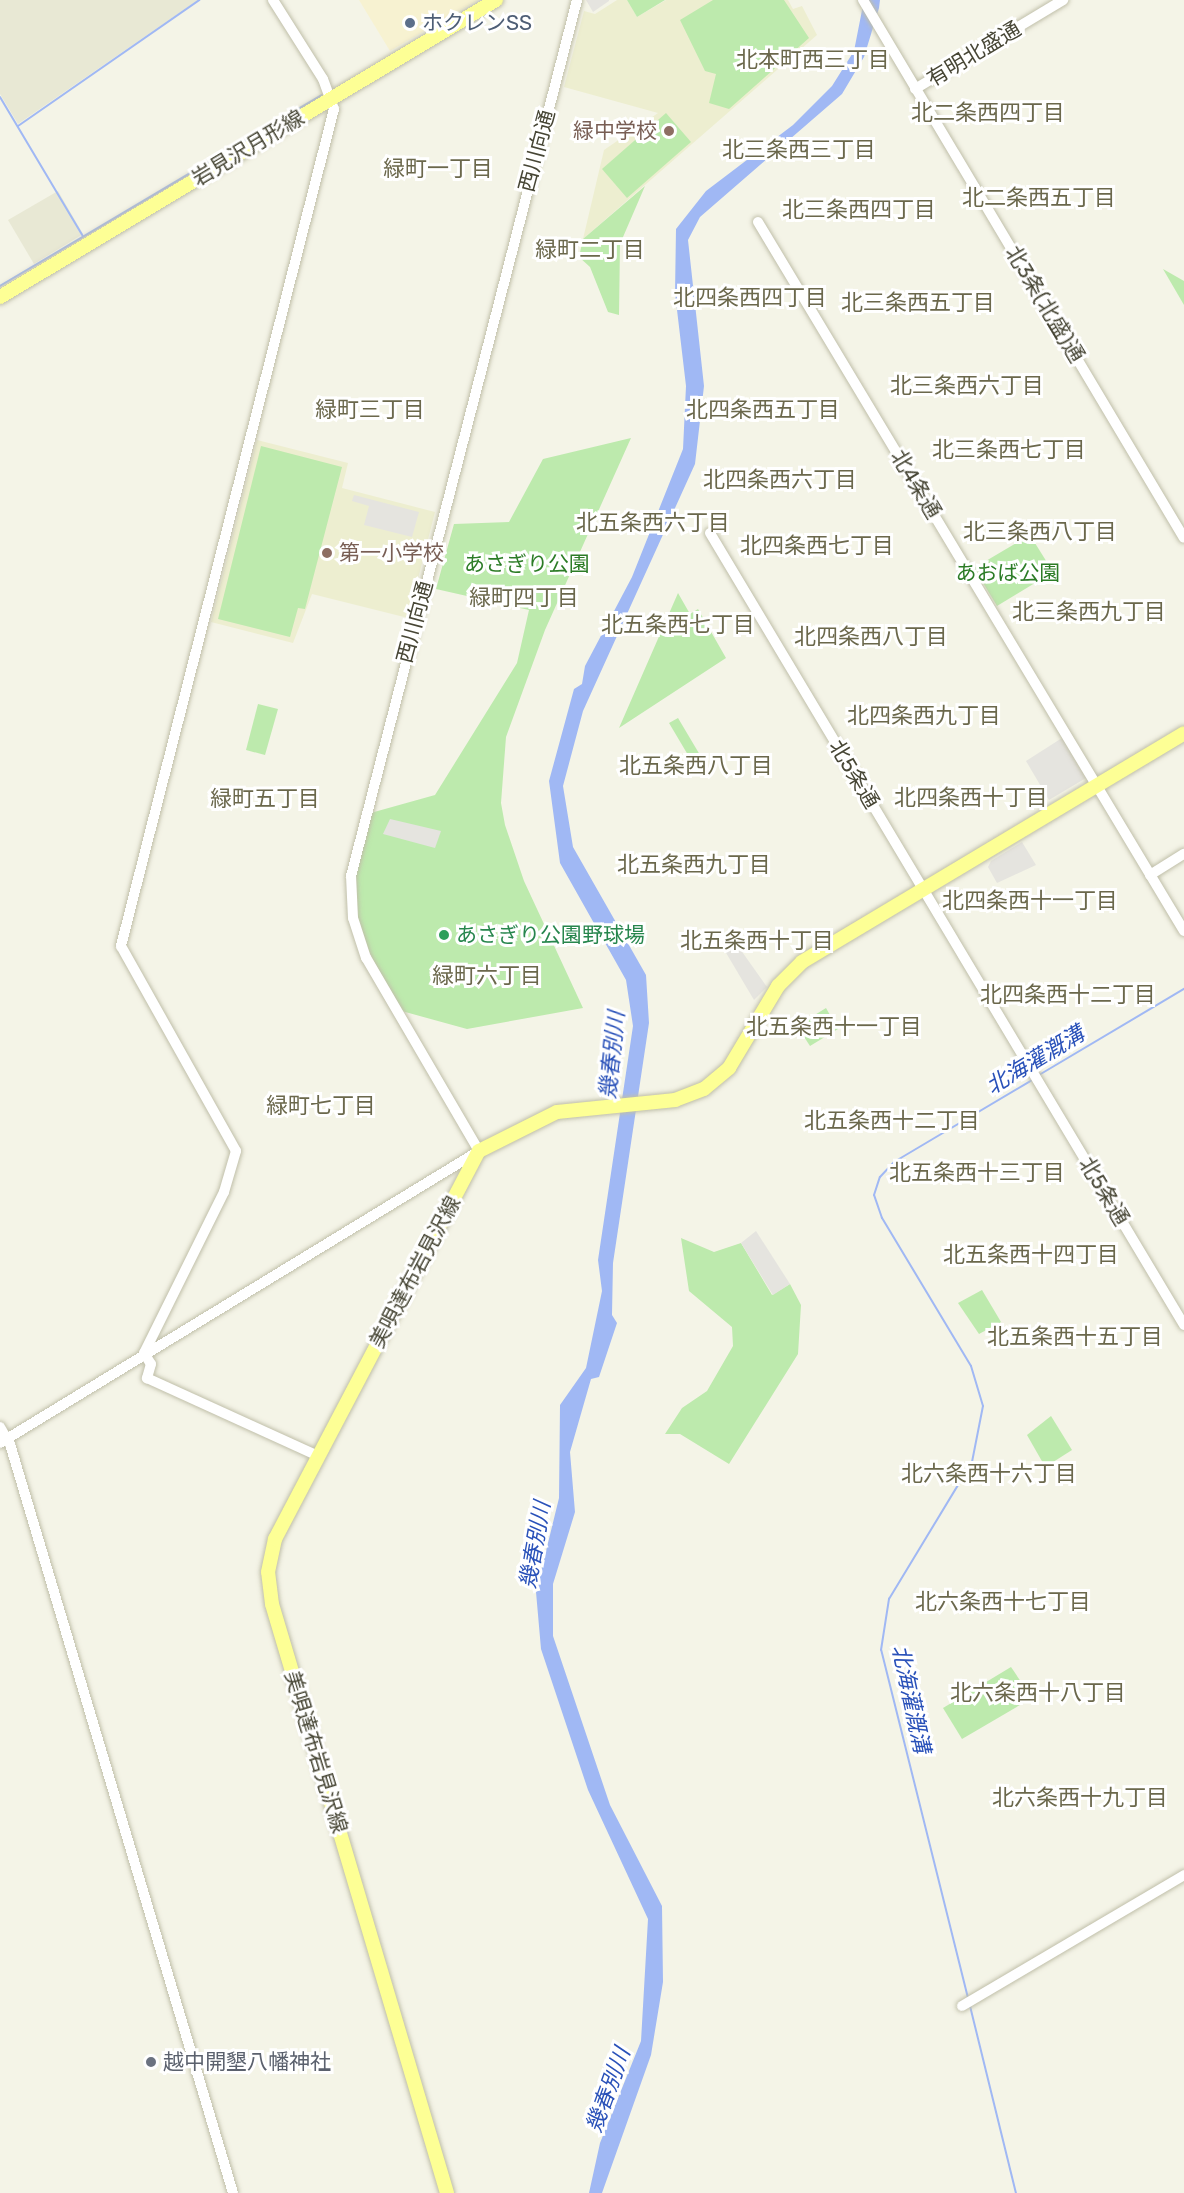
<!DOCTYPE html>
<meta charset="utf-8">
<style>
body{margin:0}
#map{position:relative;width:1184px;height:2193px;overflow:hidden;background:#f4f4e7;font-family:Rubik,"Noto Sans JP",sans-serif}
div>[style]{position:absolute}
.residential>*{inset:0;background:#e8e8d4}
.commercial>*{inset:0;background:#f7f2d1}
.education>*{inset:0;background:#edeed0}
.green>*{inset:0;background:#bdeaad}
.parking>*{inset:0;background:#e5e4df}
.water>*{inset:0;background:#a0b8f4}
.stream>*{height:2px;margin:-1px;padding:0 1px;transform-origin:1px;border-radius:1px;background:#a0b8f4}
.roads{filter:drop-shadow(0 0 2px #c0bfa9) drop-shadow(0 0 2px #c0bfa9)}
.minor>*{height:10px;margin:-5px;padding:0 5px;transform-origin:5px;border-radius:5px;background:#fff}
.major>*{height:14px;margin:-7px;padding:0 7px;transform-origin:7px;border-radius:7px;background:#fdff95}
.dots>*{width:16px;height:16px;translate:-50% -50%;box-sizing:border-box;border:3px solid #fff;border-radius:50%}
span{translate:-50% -50%;white-space:nowrap;text-align:center;line-height:1.15;-webkit-text-stroke:6px #fff;paint-order:stroke}
.service-label{font-size:21px;color:#4e5e75}
.left{translate:0 -50%;text-align:left}
.street-label{font-size:21px;color:#474635}
.education-label{font-size:21px;color:#785e54}
.right{translate:-100% -50%;text-align:right}
.park-label{font-size:21px;color:#2c7c26}
.leisure-label{font-size:21px;color:#27864d}
.worship-label{font-size:21px;color:#5b616d}
.neighbourhood-label{font-size:22px;color:#6b684c}
.water-label{font-size:22px;color:#2951b9;font-style:italic}
</style>
<div id="map">
<div class="residential">
<div style="clip-path:polygon(0 0,198px 0,18px 124px,0 94px)"></div>
<div style="clip-path:polygon(58px 191px,83px 234px,34px 264px,8px 220px)"></div>
</div>
<div class="commercial">
<div style="clip-path:polygon(359px 0,478px 0,390px 51px)"></div>
</div>
<div class="education">
<div style="clip-path:polygon(617px 0,627px 0,637px 17px,666px 0,788px 0,793px 9px,802px 6px,817px 35px,583px 239px,604px 150px,658px 113px,564px 87px,584px 11px,595px 14px)"></div>
<div style="clip-path:polygon(257px 440px,348px 463px,342px 488px,435px 512px,408px 618px,312px 594px,293px 643px,211px 622px)"></div>
</div>
<div class="green">
<div style="clip-path:polygon(627px 0,665px 0,637px 17px)"></div>
<div style="clip-path:polygon(713px 0,784px 0,809px 38px,729px 109px,709px 103px,716px 74px,705px 71px,680px 20px)"></div>
<div style="clip-path:polygon(666px 113px,691px 142px,627px 198px,602px 169px)"></div>
<div style="clip-path:polygon(645px 186px,620px 244px,619px 315px,608px 312px,590px 267px,579px 257px,583px 239px)"></div>
<div style="clip-path:polygon(1163px 269px,1184px 281px,1184px 305px)"></div>
<div style="clip-path:polygon(631px 438px,545px 630px,506px 737px,501px 803px,505px 825px,524px 881px,583px 1008px,467px 1029px,398px 1010px,360px 933px,353px 887px,367px 814px,435px 795px,517px 663px,529px 610px,436px 589px,454px 524px,509px 522px,543px 459px)"></div>
<div style="clip-path:polygon(261px 446px,342px 467px,305px 609px,298px 608px,290px 637px,218px 619px)"></div>
<div style="clip-path:polygon(1030px 535px,1053px 572px,997px 606px,974px 568px)"></div>
<div style="clip-path:polygon(678px 593px,690px 614px,698px 609px,726px 658px,619px 728px)"></div>
<div style="clip-path:polygon(258px 704px,278px 709px,265px 755px,246px 750px)"></div>
<div style="clip-path:polygon(678px 718px,700px 755px,691px 760px,669px 723px)"></div>
<div style="clip-path:polygon(826px 1008px,838px 1029px,810px 1046px,797px 1026px)"></div>
<div style="clip-path:polygon(681px 1238px,714px 1252px,741px 1243px,772px 1295px,790px 1284px,801px 1305px,798px 1354px,729px 1464px,680px 1434px,665px 1434px,682px 1408px,707px 1391px,733px 1346px,732px 1327px,689px 1291px)"></div>
<div style="clip-path:polygon(982px 1290px,1001px 1322px,979px 1334px,958px 1303px)"></div>
<div style="clip-path:polygon(1051px 1416px,1072px 1450px,1050px 1464px,1043px 1463px,1027px 1435px)"></div>
<div style="clip-path:polygon(1011px 1667px,1032px 1698px,962px 1739px,943px 1708px)"></div>
</div>
<div class="parking">
<div style="clip-path:polygon(586px 0,609px 0,609px 1px,593px 12px)"></div>
<div style="clip-path:polygon(354px 495px,419px 512px,412px 537px,364px 525px,369px 506px,352px 501px)"></div>
<div style="clip-path:polygon(1062px 738px,1086px 778px,1049px 800px,1026px 761px)"></div>
<div style="clip-path:polygon(390px 819px,441px 831px,435px 848px,383px 834px)"></div>
<div style="clip-path:polygon(1022px 842px,1036px 865px,997px 883px,988px 867px,991px 861px)"></div>
<div style="clip-path:polygon(733px 939px,767px 987px,754px 1000px,722px 946px)"></div>
<div style="clip-path:polygon(756px 1231px,790px 1284px,773px 1295px,741px 1243px)"></div>
</div>
<div class="water">
<div style="clip-path:polygon(864px 0,880px 0,879px 8px,864px 57px,842px 94px,700px 217px,688px 240px,704px 386px,695px 464px,583px 711px,563px 786px,573px 847px,646px 975px,649px 1023px,613px 1263px,612px 1315px,617px 1323px,599px 1377px,591px 1379px,570px 1452px,575px 1512px,553px 1584px,553px 1636px,610px 1805px,662px 1906px,663px 1982px,651px 2055px,602px 2193px,589px 2193px,600px 2143px,641px 2041px,648px 1919px,588px 1790px,541px 1649px,536px 1592px,559px 1498px,560px 1405px,586px 1368px,602px 1291px,598px 1260px,633px 1026px,626px 980px,560px 863px,549px 781px,574px 689px,582px 684px,585px 666px,632px 577px,683px 449px,686px 386px,675px 293px,676px 229px,706px 191px,793px 125px,832px 86px,854px 51px)"></div>
</div>
<div class="stream">
<div style="left:0;top:97px;width:162px;rotate:59.2deg"></div>
<div style="left:18px;top:126px;width:221px;rotate:-34.8deg"></div>
<div style="left:0;top:286px;width:374px;rotate:-30.7deg"></div>
<div style="left:1039px;top:1075px;width:169px;rotate:-30.7deg"></div>
<div style="left:968px;top:1998px;width:359px;rotate:-104deg"></div>
<div style="left:881px;top:1650px;width:52px;rotate:-81.1deg"></div>
<div style="left:889px;top:1599px;width:160px;rotate:-58.8deg"></div>
<div style="left:972px;top:1462px;width:57px;rotate:-78.9deg"></div>
<div style="left:983px;top:1406px;width:42px;rotate:-106.7deg"></div>
<div style="left:971px;top:1366px;width:173px;rotate:-121deg"></div>
<div style="left:882px;top:1218px;width:24px;rotate:-109deg"></div>
<div style="left:874px;top:1195px;width:19px;rotate:-72deg"></div>
<div style="left:880px;top:1177px;width:21px;rotate:-47deg"></div>
<div style="left:894px;top:1162px;width:161px;rotate:-30.7deg"></div>
<div style="left:970px;top:2006px;width:193px;rotate:76.2deg"></div>
</div>
<div class="roads">
<div class="minor">
<div style="left:273px;top:0;width:93px;rotate:57.7deg"></div>
<div style="left:323px;top:79px;width:32px;rotate:70deg"></div>
<div style="left:334px;top:109px;width:864px;rotate:104.28deg"></div>
<div style="left:121px;top:946px;width:235px;rotate:60.7deg"></div>
<div style="left:236px;top:1151px;width:43px;rotate:106.3deg"></div>
<div style="left:224px;top:1192px;width:180px;rotate:116.4deg"></div>
<div style="left:144px;top:1353px;width:13px;rotate:58deg"></div>
<div style="left:151px;top:1364px;width:15px;rotate:106deg"></div>
<div style="left:147px;top:1378px;width:188px;rotate:24.5deg"></div>
<div style="left:863px;top:0;width:626px;rotate:59.18deg"></div>
<div style="left:915px;top:89px;width:173px;rotate:-31deg"></div>
<div style="left:758px;top:222px;width:827px;rotate:59deg"></div>
<div style="left:710px;top:533px;width:923px;rotate:59.1deg"></div>
<div style="left:1150px;top:875px;width:40px;rotate:-32deg"></div>
<div style="left:0;top:1427px;width:20px;rotate:60deg"></div>
<div style="left:10px;top:1444px;width:781px;rotate:73.42deg"></div>
<div style="left:0;top:1443px;width:561px;rotate:-31.37deg"></div>
<div style="left:479px;top:1151px;width:224px;rotate:-120.3deg"></div>
<div style="left:366px;top:958px;width:42px;rotate:-108deg"></div>
<div style="left:353px;top:918px;width:42px;rotate:-92.7deg"></div>
<div style="left:351px;top:876px;width:905px;rotate:-75.53deg"></div>
<div style="left:962px;top:2006px;width:258px;rotate:-30.5deg"></div>
</div>
<div class="major">
<div style="left:0;top:297px;width:578px;rotate:-30.91deg"></div>
<div style="left:447px;top:2193px;width:614px;rotate:-106.55deg"></div>
<div style="left:272px;top:1604px;width:32px;rotate:-97deg"></div>
<div style="left:268px;top:1572px;width:34px;rotate:-78deg"></div>
<div style="left:275px;top:1539px;width:438px;rotate:-62.3deg"></div>
<div style="left:479px;top:1151px;width:87px;rotate:-26.6deg"></div>
<div style="left:557px;top:1112px;width:119px;rotate:-5.8deg"></div>
<div style="left:675px;top:1100px;width:31px;rotate:-21deg"></div>
<div style="left:704px;top:1089px;width:33px;rotate:-40deg"></div>
<div style="left:729px;top:1068px;width:96px;rotate:-59.1deg"></div>
<div style="left:778px;top:986px;width:34px;rotate:-45deg"></div>
<div style="left:802px;top:962px;width:445px;rotate:-30.9deg"></div>
</div>
</div>
<div class="dots">
<div style="left:410px;top:23px;background:#5c6f8a"></div>
<div style="left:669px;top:131px;background:#8d6e63"></div>
<div style="left:327px;top:553px;background:#8d6e63"></div>
<div style="left:444px;top:935px;background:#2e9e5b"></div>
<div style="left:151px;top:2062px;background:#6b7280"></div>
</div>
<div class="service-label">
<span class="left" style="left:422px;top:23px">ホクレンSS</span>
</div>
<div class="street-label">
<span style="left:974px;top:54px;rotate:-31deg">有明北盛通</span>
<span style="left:248px;top:148px;rotate:-31deg">岩見沢月形線</span>
<span style="left:537px;top:151px;rotate:-75deg">西川向通</span>
<span style="left:1045px;top:304px;rotate:59deg">北3条(北盛)通</span>
<span style="left:916px;top:484px;rotate:59deg">北4条通</span>
<span style="left:415px;top:622px;rotate:-75deg">西川向通</span>
<span style="left:854px;top:774px;rotate:59deg">北5条通</span>
<span style="left:1104px;top:1191px;rotate:59deg">北5条通</span>
<span style="left:415px;top:1272px;rotate:-62deg">美唄達布岩見沢線</span>
<span style="left:316px;top:1752px;rotate:73deg">美唄達布岩見沢線</span>
</div>
<div class="education-label">
<span class="right" style="left:657px;top:131px">緑中学校</span>
<span class="left" style="left:339px;top:553px">第一小学校</span>
</div>
<div class="park-label">
<span style="left:527px;top:564px">あさぎり公園</span>
<span style="left:1008px;top:573px">あおば公園</span>
</div>
<div class="leisure-label">
<span class="left" style="left:456px;top:935px">あさぎり公園野球場</span>
</div>
<div class="worship-label">
<span class="left" style="left:163px;top:2062px">越中開墾八幡神社</span>
</div>
<div class="neighbourhood-label">
<span style="left:813px;top:60px">北本町西三丁目</span>
<span style="left:988px;top:113px">北二条西四丁目</span>
<span style="left:799px;top:150px">北三条西三丁目</span>
<span style="left:438px;top:169px">緑町一丁目</span>
<span style="left:1039px;top:198px">北二条西五丁目</span>
<span style="left:859px;top:210px">北三条西四丁目</span>
<span style="left:590px;top:250px">緑町二丁目</span>
<span style="left:750px;top:298px">北四条西四丁目</span>
<span style="left:918px;top:303px">北三条西五丁目</span>
<span style="left:967px;top:386px">北三条西六丁目</span>
<span style="left:370px;top:410px">緑町三丁目</span>
<span style="left:763px;top:410px">北四条西五丁目</span>
<span style="left:1009px;top:450px">北三条西七丁目</span>
<span style="left:780px;top:480px">北四条西六丁目</span>
<span style="left:653px;top:523px">北五条西六丁目</span>
<span style="left:1040px;top:532px">北三条西八丁目</span>
<span style="left:817px;top:546px">北四条西七丁目</span>
<span style="left:524px;top:598px">緑町四丁目</span>
<span style="left:1089px;top:612px">北三条西九丁目</span>
<span style="left:678px;top:625px">北五条西七丁目</span>
<span style="left:871px;top:637px">北四条西八丁目</span>
<span style="left:924px;top:716px">北四条西九丁目</span>
<span style="left:696px;top:766px">北五条西八丁目</span>
<span style="left:971px;top:798px">北四条西十丁目</span>
<span style="left:265px;top:799px">緑町五丁目</span>
<span style="left:694px;top:865px">北五条西九丁目</span>
<span style="left:1030px;top:901px">北四条西十一丁目</span>
<span style="left:757px;top:941px">北五条西十丁目</span>
<span style="left:487px;top:976px">緑町六丁目</span>
<span style="left:1068px;top:995px">北四条西十二丁目</span>
<span style="left:834px;top:1027px">北五条西十一丁目</span>
<span style="left:321px;top:1106px">緑町七丁目</span>
<span style="left:892px;top:1121px">北五条西十二丁目</span>
<span style="left:977px;top:1173px">北五条西十三丁目</span>
<span style="left:1031px;top:1255px">北五条西十四丁目</span>
<span style="left:1075px;top:1337px">北五条西十五丁目</span>
<span style="left:989px;top:1474px">北六条西十六丁目</span>
<span style="left:1003px;top:1602px">北六条西十七丁目</span>
<span style="left:1038px;top:1693px">北六条西十八丁目</span>
<span style="left:1080px;top:1798px">北六条西十九丁目</span>
</div>
<div class="water-label">
<span style="left:612px;top:1055px;rotate:-84deg">幾春別川</span>
<span style="left:1035px;top:1060px;rotate:-31deg">北海灌漑溝</span>
<span style="left:535px;top:1545px;rotate:-80deg">幾春別川</span>
<span style="left:911px;top:1699px;rotate:78deg">北海灌漑溝</span>
<span style="left:608px;top:2090px;rotate:-70deg">幾春別川</span>
</div>
</div>
